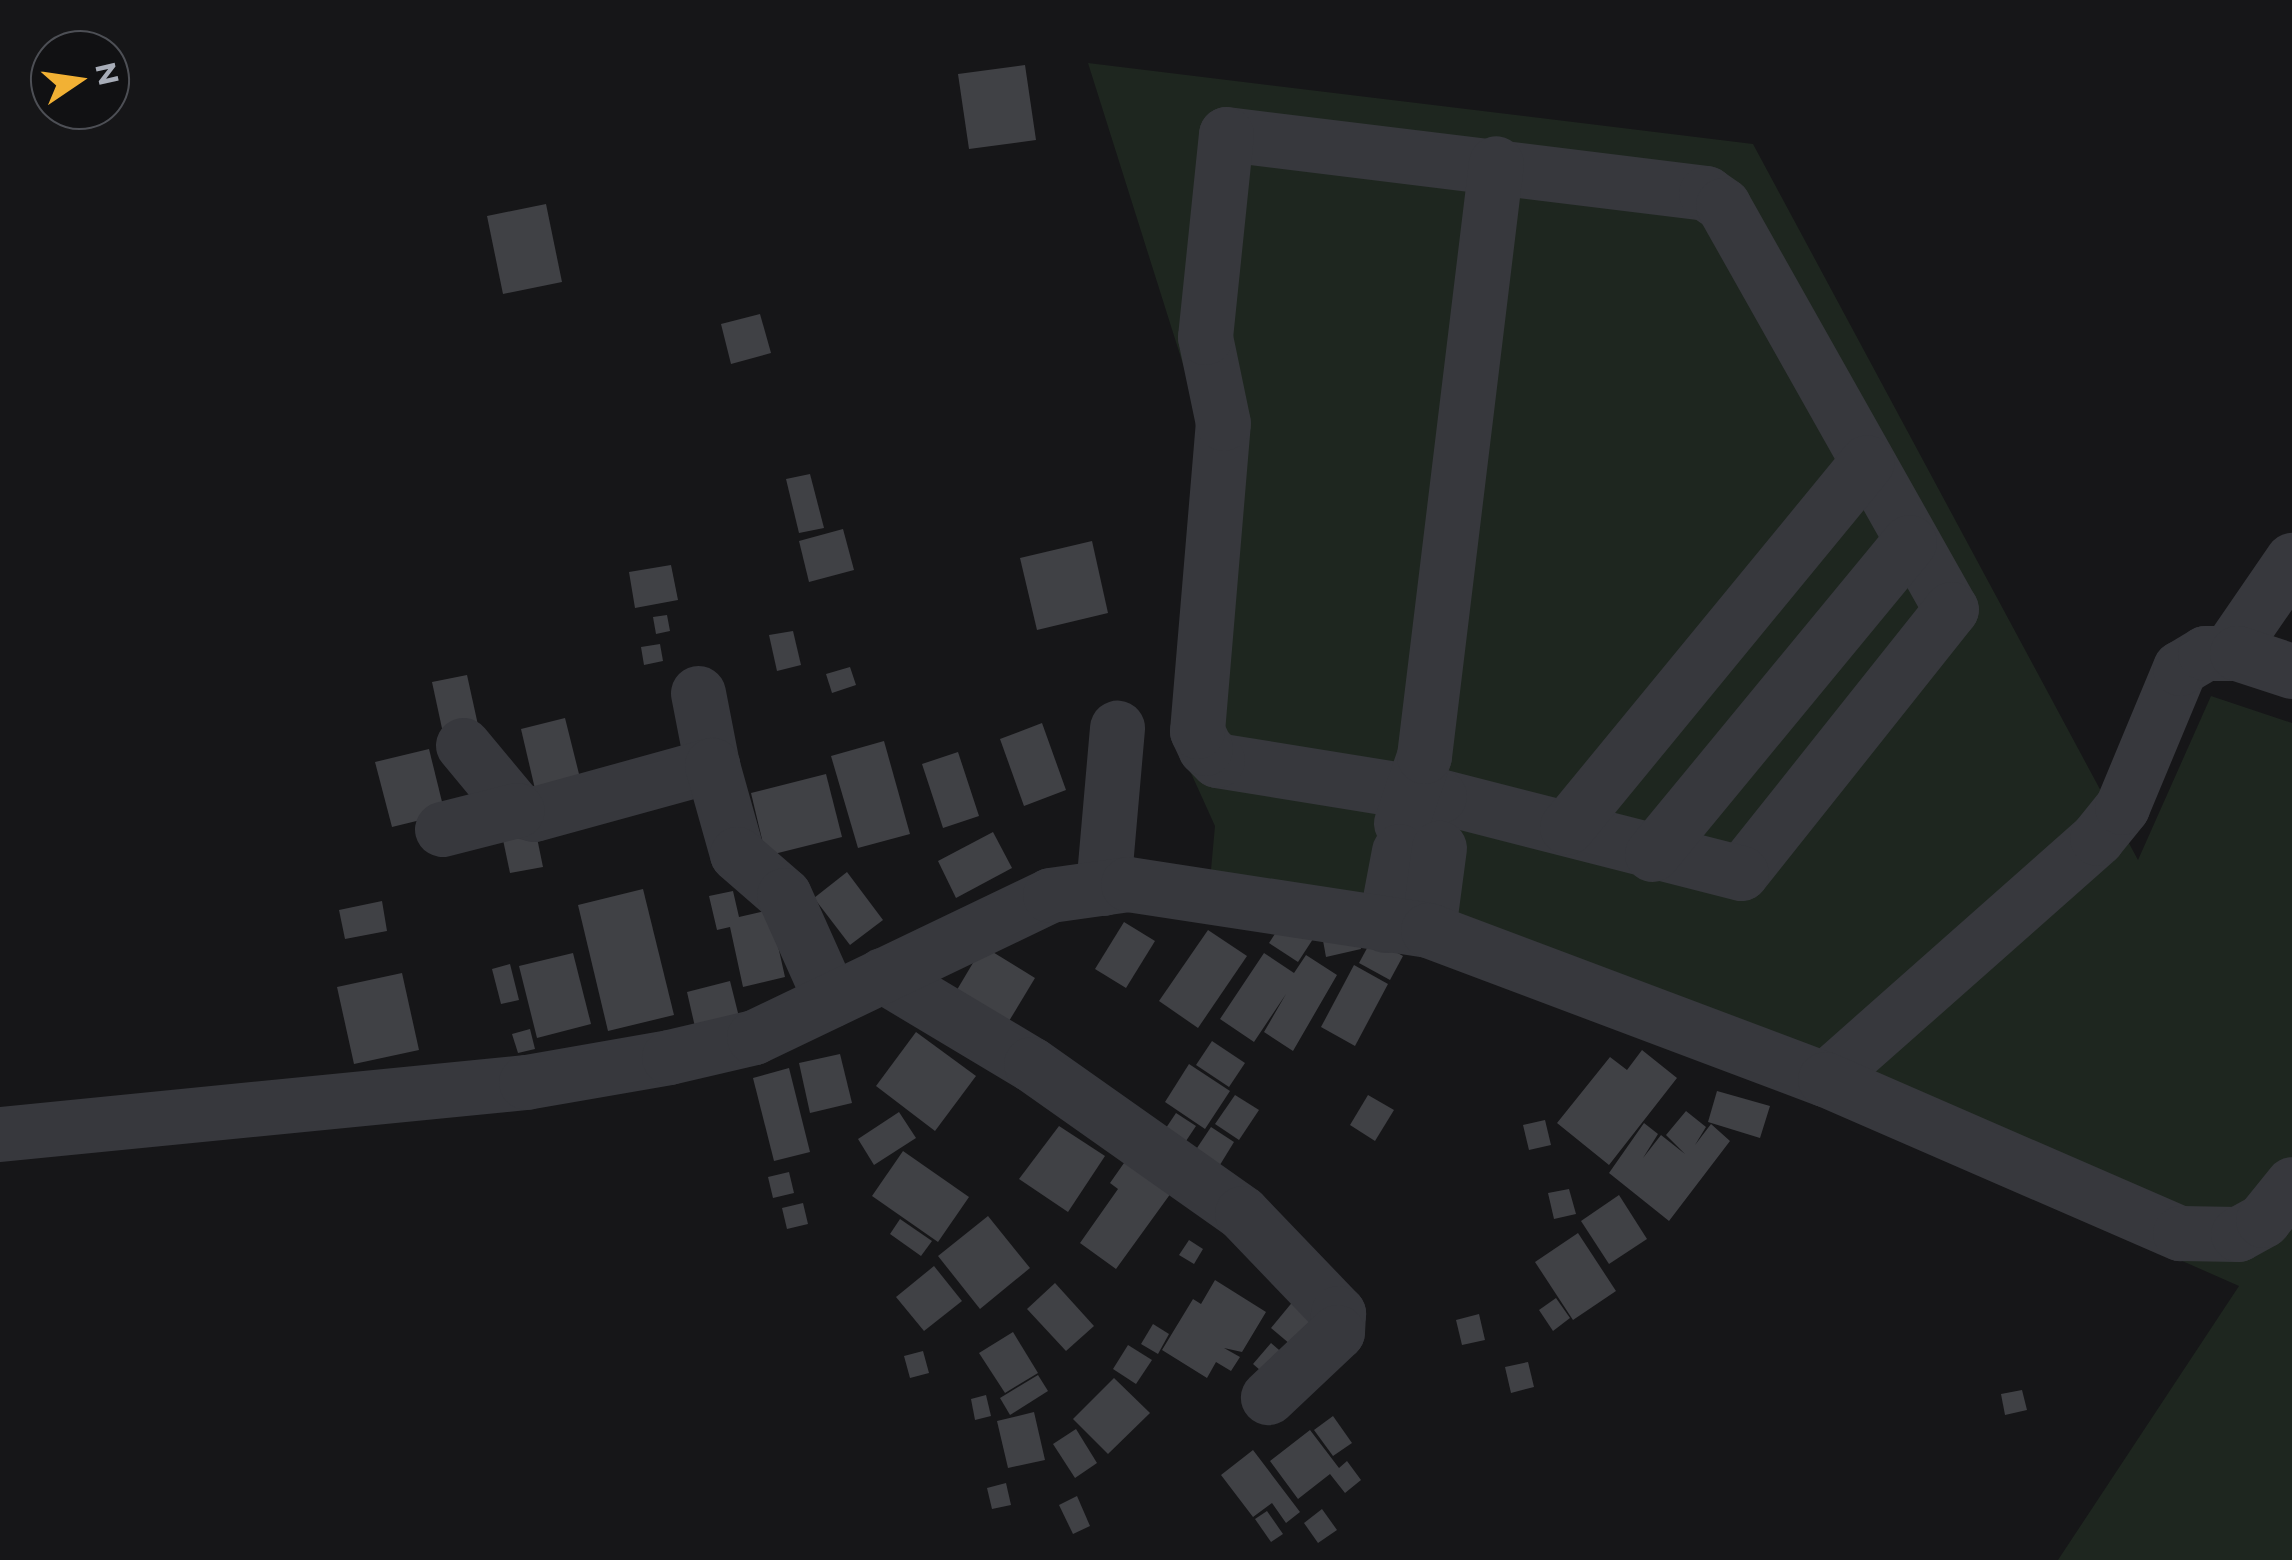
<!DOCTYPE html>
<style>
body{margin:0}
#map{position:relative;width:2292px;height:1560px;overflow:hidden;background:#161618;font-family:Montserrat,sans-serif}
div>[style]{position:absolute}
.green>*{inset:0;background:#1e261f}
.building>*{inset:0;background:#404145}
.minor>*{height:55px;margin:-27.5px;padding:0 27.5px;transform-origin:27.5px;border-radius:27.5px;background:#37383d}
span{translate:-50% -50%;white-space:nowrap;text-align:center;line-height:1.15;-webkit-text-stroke:8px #111113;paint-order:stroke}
.north{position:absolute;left:30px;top:30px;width:100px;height:100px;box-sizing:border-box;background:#111113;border:2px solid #4d4f55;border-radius:50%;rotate:77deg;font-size:28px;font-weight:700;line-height:40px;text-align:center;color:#a8adb8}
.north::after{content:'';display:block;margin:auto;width:35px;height:45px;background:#f2b134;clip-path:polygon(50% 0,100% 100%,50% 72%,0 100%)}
</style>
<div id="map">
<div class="green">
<div style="clip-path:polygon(1088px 63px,1753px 144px,2138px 860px,2211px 696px,2292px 723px,2292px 1560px,2058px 1560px,2239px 1286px,1822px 1102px,1211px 870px,1215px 826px,1171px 729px,1205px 434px)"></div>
</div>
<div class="building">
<div style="clip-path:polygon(1025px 65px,1036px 140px,969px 149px,958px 74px)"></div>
<div style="clip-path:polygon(546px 204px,562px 282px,503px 294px,487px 216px)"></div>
<div style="clip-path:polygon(760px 314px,771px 353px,731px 364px,721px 324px)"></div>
<div style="clip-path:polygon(810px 474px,824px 528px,799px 533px,786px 479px)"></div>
<div style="clip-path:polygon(843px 529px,854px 570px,809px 582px,799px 541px)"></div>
<div style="clip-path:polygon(1092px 541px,1108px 613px,1037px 630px,1020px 558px)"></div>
<div style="clip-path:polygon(671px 565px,678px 600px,635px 608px,629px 572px)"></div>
<div style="clip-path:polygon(667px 615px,670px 631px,656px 634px,653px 617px)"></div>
<div style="clip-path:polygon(793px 631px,801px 665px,777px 671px,769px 635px)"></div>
<div style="clip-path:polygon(660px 644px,663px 661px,644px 665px,641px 647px)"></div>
<div style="clip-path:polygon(850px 667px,856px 685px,832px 693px,826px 674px)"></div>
<div style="clip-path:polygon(467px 675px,478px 725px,443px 733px,432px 682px)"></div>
<div style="clip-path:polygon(565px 718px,580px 778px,535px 789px,521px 729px)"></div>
<div style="clip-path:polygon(1042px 723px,1066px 790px,1024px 806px,1000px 739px)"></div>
<div style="clip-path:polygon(884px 741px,910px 834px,858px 848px,831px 756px)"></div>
<div style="clip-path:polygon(429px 749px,445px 814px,392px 827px,375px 762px)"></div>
<div style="clip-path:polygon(958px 752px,979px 816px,943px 828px,922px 764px)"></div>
<div style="clip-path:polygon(826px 774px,842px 837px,766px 856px,751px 793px)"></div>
<div style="clip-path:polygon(535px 828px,543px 867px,510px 873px,502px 835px)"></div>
<div style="clip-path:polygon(993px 832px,1012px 868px,956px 898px,938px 861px)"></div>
<div style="clip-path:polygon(847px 872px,883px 920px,850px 945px,814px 898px)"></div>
<div style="clip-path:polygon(643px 889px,674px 1015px,608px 1031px,578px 905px)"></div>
<div style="clip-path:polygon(733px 891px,739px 917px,770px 910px,785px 977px,743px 987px,730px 927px,717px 930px,709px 896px)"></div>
<div style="clip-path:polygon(382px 901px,387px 931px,345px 939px,339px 910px)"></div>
<div style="clip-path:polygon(1284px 920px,1313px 939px,1298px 962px,1269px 943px)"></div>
<div style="clip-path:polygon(1124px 922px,1155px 941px,1126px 988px,1095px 969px)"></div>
<div style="clip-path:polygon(1356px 927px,1361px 949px,1326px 957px,1322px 935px)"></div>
<div style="clip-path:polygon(1208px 930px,1247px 956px,1198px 1028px,1159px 1001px)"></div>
<div style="clip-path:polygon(1372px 939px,1403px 956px,1390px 980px,1359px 963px)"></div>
<div style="clip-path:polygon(983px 946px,1035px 978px,1000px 1036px,948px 1005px)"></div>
<div style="clip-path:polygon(573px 953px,591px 1024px,537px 1038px,519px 966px)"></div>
<div style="clip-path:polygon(1264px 953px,1294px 973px,1306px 955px,1337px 975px,1293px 1051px,1264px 1032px,1286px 994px,1254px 1042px,1220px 1019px)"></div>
<div style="clip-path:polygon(510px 964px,519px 1000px,501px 1004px,492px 969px)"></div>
<div style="clip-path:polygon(1354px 965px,1388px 984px,1355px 1046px,1321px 1027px)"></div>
<div style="clip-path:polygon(402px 973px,419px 1050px,354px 1064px,337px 987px)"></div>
<div style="clip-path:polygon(730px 981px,742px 1029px,698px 1040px,687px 992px)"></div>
<div style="clip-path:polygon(530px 1029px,535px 1049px,518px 1053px,512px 1034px)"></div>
<div style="clip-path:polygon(916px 1032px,976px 1076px,935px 1131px,876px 1086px)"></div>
<div style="clip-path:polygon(1212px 1041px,1245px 1063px,1229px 1087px,1196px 1065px)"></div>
<div style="clip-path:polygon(1642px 1050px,1677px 1078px,1609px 1165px,1557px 1123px,1610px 1057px,1627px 1070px)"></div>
<div style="clip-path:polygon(840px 1054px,852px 1103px,810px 1113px,799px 1063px)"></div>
<div style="clip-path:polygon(1189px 1064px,1230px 1091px,1205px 1129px,1165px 1102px)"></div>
<div style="clip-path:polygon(789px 1068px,810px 1152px,774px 1161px,753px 1078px)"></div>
<div style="clip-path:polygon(1717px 1091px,1770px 1106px,1760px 1138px,1708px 1122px)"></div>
<div style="clip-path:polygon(1235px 1095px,1259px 1110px,1239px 1140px,1215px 1124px)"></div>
<div style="clip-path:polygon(1368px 1095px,1394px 1110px,1375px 1141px,1350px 1125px)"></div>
<div style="clip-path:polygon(1686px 1111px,1706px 1127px,1695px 1145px,1711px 1124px,1730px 1141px,1669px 1221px,1609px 1173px,1644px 1123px,1658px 1134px,1643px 1158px,1661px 1135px,1685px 1154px,1666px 1135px)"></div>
<div style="clip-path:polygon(899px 1112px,916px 1138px,874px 1165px,858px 1139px)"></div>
<div style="clip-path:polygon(1176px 1113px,1196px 1126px,1182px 1147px,1162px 1134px)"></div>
<div style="clip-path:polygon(1545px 1120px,1551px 1145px,1529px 1150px,1523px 1125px)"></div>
<div style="clip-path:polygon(1059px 1126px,1105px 1156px,1068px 1212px,1019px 1179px)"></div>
<div style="clip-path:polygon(1211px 1127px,1234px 1142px,1215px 1173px,1191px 1157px)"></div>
<div style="clip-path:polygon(903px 1151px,969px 1197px,938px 1242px,872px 1196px)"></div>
<div style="clip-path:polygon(1131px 1153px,1171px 1193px,1116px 1269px,1080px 1243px,1118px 1189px,1110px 1183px)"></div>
<div style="clip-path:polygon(789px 1172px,794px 1193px,773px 1198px,768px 1177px)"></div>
<div style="clip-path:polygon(1569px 1189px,1576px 1214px,1554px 1219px,1548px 1193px)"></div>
<div style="clip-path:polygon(1619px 1195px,1647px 1239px,1609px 1264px,1581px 1221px)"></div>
<div style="clip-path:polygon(803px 1203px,808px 1224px,787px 1229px,782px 1208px)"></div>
<div style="clip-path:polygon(988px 1216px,1030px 1268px,980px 1309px,938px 1256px)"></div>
<div style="clip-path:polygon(900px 1219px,932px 1241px,921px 1256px,890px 1234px)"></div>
<div style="clip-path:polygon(1578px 1233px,1616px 1291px,1573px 1320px,1535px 1262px)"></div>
<div style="clip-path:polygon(1189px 1240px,1203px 1249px,1194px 1264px,1179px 1255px)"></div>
<div style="clip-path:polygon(934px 1266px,962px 1301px,924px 1331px,896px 1297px)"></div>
<div style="clip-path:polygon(1215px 1280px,1266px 1312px,1242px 1352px,1224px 1348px,1240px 1357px,1231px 1371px,1216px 1362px,1207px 1378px,1162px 1350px,1193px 1299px,1201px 1304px)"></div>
<div style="clip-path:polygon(1055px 1283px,1094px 1326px,1066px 1351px,1027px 1309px)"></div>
<div style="clip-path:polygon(1304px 1288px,1336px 1316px,1303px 1355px,1271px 1328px)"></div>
<div style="clip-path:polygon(1556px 1298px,1570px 1318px,1553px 1331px,1539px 1310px)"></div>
<div style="clip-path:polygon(1479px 1314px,1485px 1340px,1462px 1345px,1456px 1320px)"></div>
<div style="clip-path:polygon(1153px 1324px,1169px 1334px,1158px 1354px,1141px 1344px)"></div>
<div style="clip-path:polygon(1013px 1332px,1038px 1373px,1005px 1393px,979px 1353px)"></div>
<div style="clip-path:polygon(1271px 1343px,1286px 1356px,1268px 1377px,1253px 1364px)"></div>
<div style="clip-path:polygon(1128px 1345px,1152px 1360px,1136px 1384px,1113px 1369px)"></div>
<div style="clip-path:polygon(923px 1351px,929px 1373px,910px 1378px,904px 1356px)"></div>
<div style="clip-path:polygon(1528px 1362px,1534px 1387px,1511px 1393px,1505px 1367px)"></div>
<div style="clip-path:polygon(1038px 1375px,1048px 1391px,1010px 1415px,1000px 1398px)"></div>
<div style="clip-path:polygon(1114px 1378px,1150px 1413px,1108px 1454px,1073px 1419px)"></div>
<div style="clip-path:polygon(2022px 1390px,2027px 1410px,2005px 1415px,2001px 1394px)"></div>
<div style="clip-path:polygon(986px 1395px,991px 1416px,975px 1420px,971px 1399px)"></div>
<div style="clip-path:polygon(1034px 1412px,1045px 1460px,1008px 1468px,997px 1421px)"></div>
<div style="clip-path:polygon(1333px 1416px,1352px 1443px,1333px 1456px,1314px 1430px)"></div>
<div style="clip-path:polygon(1076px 1429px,1097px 1463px,1075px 1478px,1053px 1444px)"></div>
<div style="clip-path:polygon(1310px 1430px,1339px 1468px,1347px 1461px,1361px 1480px,1345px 1493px,1330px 1474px,1298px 1499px,1270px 1461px)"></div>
<div style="clip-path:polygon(1253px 1450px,1300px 1512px,1286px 1523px,1272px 1503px,1253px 1517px,1221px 1475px)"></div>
<div style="clip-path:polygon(1006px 1483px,1011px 1505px,992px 1509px,987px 1488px)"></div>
<div style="clip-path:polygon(1077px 1496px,1090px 1526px,1073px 1534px,1059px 1505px)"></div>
<div style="clip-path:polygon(1322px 1509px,1337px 1530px,1318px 1543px,1304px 1523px)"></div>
<div style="clip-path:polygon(1267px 1511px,1283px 1534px,1271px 1542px,1255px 1519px)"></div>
</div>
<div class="minor">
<div style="left:1226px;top:134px;width:484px;rotate:7deg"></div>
<div style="left:1706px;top:193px;width:21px;rotate:35deg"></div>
<div style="left:1723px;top:205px;width:464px;rotate:60.6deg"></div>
<div style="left:1951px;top:609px;width:337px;rotate:128.5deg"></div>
<div style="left:1741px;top:873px;width:312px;rotate:-165.7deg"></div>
<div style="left:1439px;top:796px;width:225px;rotate:-170.8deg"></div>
<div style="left:1217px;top:760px;width:17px;rotate:-135deg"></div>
<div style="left:1205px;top:748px;width:19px;rotate:-115deg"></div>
<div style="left:1197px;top:731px;width:309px;rotate:-85.2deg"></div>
<div style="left:1223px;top:423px;width:88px;rotate:-101.8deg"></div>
<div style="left:1205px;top:337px;width:204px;rotate:-84.1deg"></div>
<div style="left:2228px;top:653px;width:113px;rotate:-55.5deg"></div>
<div style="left:698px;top:693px;width:73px;rotate:79deg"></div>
<div style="left:463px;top:745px;width:85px;rotate:50.3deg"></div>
<div style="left:517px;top:810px;width:17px;rotate:13deg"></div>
<div style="left:534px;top:814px;width:185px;rotate:-15.4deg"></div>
<div style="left:712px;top:765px;width:92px;rotate:74.3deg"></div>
<div style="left:737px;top:854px;width:62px;rotate:41.1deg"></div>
<div style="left:784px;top:895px;width:115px;rotate:65.9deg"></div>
<div style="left:1401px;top:823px;width:71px;rotate:-71.1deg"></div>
<div style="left:1424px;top:756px;width:597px;rotate:-83.08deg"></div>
<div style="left:1567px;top:827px;width:472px;rotate:-50.6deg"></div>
<div style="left:442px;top:829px;width:77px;rotate:-14.2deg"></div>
<div style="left:1652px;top:854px;width:404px;rotate:-50.5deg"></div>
<div style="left:1103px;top:888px;width:161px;rotate:-85deg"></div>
<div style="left:1385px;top:925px;width:75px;rotate:-79.3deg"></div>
<div style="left:1428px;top:930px;width:83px;rotate:-82.4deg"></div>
<div style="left:882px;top:975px;width:174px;rotate:30.9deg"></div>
<div style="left:1031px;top:1064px;width:258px;rotate:35.2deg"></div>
<div style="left:1242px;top:1213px;width:139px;rotate:46.2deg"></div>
<div style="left:1338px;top:1313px;width:19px;rotate:93deg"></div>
<div style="left:1337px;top:1332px;width:95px;rotate:136.7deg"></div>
<div style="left:1825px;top:1079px;width:363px;rotate:-41.5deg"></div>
<div style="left:2097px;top:838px;width:40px;rotate:-51deg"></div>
<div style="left:2122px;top:807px;width:151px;rotate:-67.4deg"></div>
<div style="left:2180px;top:668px;width:29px;rotate:-31deg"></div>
<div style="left:2205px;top:653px;width:32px"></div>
<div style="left:2237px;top:653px;width:58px;rotate:18.1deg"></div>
<div style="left:0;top:1134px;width:529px;rotate:-5.65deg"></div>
<div style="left:526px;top:1082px;width:145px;rotate:-9.9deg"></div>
<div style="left:669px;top:1057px;width:87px;rotate:-13.2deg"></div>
<div style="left:754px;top:1037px;width:328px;rotate:-25.6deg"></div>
<div style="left:1050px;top:895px;width:79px;rotate:-8deg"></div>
<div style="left:1128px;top:884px;width:304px;rotate:8.7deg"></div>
<div style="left:1428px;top:930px;width:424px;rotate:20.6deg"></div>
<div style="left:1825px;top:1079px;width:387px;rotate:23.5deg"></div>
<div style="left:2180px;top:1233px;width:58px;rotate:1deg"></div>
<div style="left:2238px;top:1234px;width:29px;rotate:-29deg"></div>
<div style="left:2263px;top:1220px;width:46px;rotate:-51.1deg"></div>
</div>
<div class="north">N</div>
</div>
